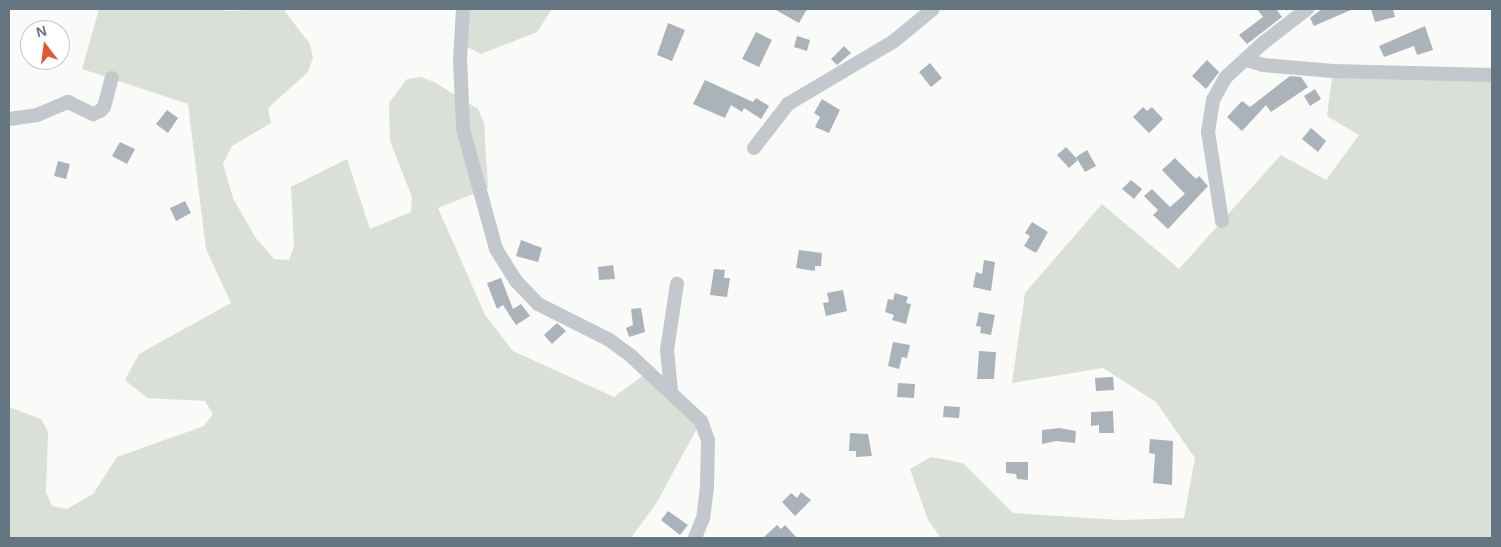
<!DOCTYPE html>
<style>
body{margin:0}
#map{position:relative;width:1501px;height:547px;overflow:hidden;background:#fafaf8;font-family:Arial,sans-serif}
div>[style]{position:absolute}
.green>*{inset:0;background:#dadfd7}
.building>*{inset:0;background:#aab3b9}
.minor>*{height:14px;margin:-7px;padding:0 7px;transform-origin:7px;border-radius:7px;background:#c3c8cc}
span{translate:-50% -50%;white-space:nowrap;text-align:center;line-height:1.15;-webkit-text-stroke:5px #fff;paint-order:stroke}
.frame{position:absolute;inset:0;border:10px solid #657683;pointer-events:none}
.north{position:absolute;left:20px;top:20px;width:50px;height:50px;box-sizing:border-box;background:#fff;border:1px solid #c1c8cd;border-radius:50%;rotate:345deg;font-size:14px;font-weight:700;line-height:20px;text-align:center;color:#657683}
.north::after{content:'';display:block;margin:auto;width:18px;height:22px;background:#e4572e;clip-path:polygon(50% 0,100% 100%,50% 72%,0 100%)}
</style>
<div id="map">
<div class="green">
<div style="clip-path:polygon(99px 9px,223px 9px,224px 11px,283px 9px,310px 44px,313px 58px,308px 72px,268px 108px,271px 123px,232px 146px,223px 164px,233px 198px,255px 237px,274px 259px,289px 260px,294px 246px,291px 187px,347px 159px,370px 229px,411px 212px,412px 197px,390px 141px,389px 103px,407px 79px,421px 77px,434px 82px,478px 109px,484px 123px,488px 188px,438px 208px,485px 315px,513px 351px,614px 397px,649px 371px,701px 421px,657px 502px,631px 538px,9px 538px,9px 407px,41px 419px,48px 432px,46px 492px,52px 506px,67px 509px,93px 494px,117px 457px,204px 426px,213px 414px,205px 401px,147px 398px,125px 380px,139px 354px,231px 303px,206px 249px,188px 104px,82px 69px)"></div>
<div style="clip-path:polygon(465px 9px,552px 9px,537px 32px,481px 54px,467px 47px)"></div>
<div style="clip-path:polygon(1333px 71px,1492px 75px,1492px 538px,941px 538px,928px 520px,910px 469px,931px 457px,963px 463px,1013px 513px,1119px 520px,1184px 518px,1195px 458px,1156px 402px,1103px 368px,1012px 383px,1025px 293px,1102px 204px,1179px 269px,1281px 155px,1326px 180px,1359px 135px,1327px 116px)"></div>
</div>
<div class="building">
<div style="clip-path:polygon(774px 9px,807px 9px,799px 23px)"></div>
<div style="clip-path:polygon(1257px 9px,1276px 9px,1282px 17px,1247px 44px,1239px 35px,1263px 17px)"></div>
<div style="clip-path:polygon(1322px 9px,1353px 9px,1314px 26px,1310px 18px)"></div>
<div style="clip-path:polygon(1371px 9px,1393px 9px,1395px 17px,1375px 22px)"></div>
<div style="clip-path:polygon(668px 23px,685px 30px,672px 61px,657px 55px)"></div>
<div style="clip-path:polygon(1425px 26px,1433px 50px,1417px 55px,1414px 46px,1384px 57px,1379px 46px)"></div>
<div style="clip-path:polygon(756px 32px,772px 40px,759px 67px,742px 59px)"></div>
<div style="clip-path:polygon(797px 36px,810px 40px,807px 51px,794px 47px)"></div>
<div style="clip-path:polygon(844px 46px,851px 53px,837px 65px,831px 59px)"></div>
<div style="clip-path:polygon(1207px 60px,1219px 72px,1206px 89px,1192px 76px)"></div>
<div style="clip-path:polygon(930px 63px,942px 78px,931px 87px,919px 72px)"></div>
<div style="clip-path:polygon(1290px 76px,1301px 77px,1308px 87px,1271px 112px,1266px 105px,1242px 131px,1227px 117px,1242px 101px,1250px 107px)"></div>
<div style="clip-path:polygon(705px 80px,753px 102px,756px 98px,769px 106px,761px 119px,744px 108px,742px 112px,731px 105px,725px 118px,693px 104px)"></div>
<div style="clip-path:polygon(1315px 89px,1321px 99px,1310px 106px,1304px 96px)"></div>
<div style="clip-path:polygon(822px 99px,840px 110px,829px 133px,815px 127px,820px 117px,814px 113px)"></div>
<div style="clip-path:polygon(1143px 107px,1147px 111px,1152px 107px,1163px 119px,1149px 133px,1133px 117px)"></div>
<div style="clip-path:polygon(167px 110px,178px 118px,168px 133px,156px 124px)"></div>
<div style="clip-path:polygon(1311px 128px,1326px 141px,1318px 152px,1302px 139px)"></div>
<div style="clip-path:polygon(120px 142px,135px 149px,127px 164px,112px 156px)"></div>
<div style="clip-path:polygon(1066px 147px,1078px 160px,1069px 168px,1057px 155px)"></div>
<div style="clip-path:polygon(1087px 150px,1096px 166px,1085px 172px,1076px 157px)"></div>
<div style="clip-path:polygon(1175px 158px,1196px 179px,1199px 176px,1208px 186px,1168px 229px,1153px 215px,1158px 210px,1144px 196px,1152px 189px,1170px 207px,1185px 194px,1162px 170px)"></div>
<div style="clip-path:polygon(58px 161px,70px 164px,66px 179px,54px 176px)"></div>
<div style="clip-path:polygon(1131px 180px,1142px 189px,1134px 199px,1122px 189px)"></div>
<div style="clip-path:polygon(185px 201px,191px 213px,176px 221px,170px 208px)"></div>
<div style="clip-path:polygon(1032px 222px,1048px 232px,1036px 253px,1024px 246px,1030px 236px,1025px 233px)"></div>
<div style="clip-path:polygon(521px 240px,542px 248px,538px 262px,516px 256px)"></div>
<div style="clip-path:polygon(799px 250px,822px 253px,821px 266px,815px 266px,815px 271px,796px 268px)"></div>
<div style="clip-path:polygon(984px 260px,995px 262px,991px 291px,973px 287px,976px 272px,982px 274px)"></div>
<div style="clip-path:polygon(613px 265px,615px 279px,599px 280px,598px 267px)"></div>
<div style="clip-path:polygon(714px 269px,725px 270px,724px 278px,730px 278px,727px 297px,710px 295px)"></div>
<div style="clip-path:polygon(501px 278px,513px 309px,521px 304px,530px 316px,516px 325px,503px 305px,497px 309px,487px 283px)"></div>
<div style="clip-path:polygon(843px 290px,847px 311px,826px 316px,823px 303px,829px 302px,827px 293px)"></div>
<div style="clip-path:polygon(895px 293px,908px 297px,906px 303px,911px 304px,906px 324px,892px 320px,894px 315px,885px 312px,888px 299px,893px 300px)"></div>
<div style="clip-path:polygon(641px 308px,645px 332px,629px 337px,626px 328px,633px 325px,631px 309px)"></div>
<div style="clip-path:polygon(979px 312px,995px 315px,991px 335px,980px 333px,981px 327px,976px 326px)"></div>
<div style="clip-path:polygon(557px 323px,566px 331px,552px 344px,544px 335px)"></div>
<div style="clip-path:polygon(893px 342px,910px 345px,907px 358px,902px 357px,899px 369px,888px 366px)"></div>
<div style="clip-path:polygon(979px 351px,996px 352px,994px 379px,977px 379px)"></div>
<div style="clip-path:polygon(1113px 377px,1114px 390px,1096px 391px,1095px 378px)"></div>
<div style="clip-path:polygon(898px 383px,915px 384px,914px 398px,897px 397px)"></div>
<div style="clip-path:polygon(944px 406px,960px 407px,959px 418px,943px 417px)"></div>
<div style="clip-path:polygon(1113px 411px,1114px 433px,1099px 433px,1099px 425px,1091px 426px,1091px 412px)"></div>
<div style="clip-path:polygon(1059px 428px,1076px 431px,1075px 443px,1056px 441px,1042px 444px,1042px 430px)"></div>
<div style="clip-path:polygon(850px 433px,868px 434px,872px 456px,856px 457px,856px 451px,849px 451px)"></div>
<div style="clip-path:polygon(1150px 439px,1173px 441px,1172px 485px,1153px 483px,1155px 454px,1149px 453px)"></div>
<div style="clip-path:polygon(1006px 462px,1028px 462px,1028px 480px,1017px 479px,1016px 474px,1006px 473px)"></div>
<div style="clip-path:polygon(801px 492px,811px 500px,795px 516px,782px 502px,791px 493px,797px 498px)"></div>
<div style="clip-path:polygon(668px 511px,688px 525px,680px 535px,661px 520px)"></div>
<div style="clip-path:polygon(777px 525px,781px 529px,785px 525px,797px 538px,763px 538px)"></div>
</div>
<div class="minor">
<div style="left:463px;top:9px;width:50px;rotate:93.4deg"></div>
<div style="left:460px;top:59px;width:70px;rotate:87.5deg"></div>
<div style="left:463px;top:129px;width:124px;rotate:74.6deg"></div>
<div style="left:496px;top:249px;width:38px;rotate:58deg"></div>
<div style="left:516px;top:281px;width:32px;rotate:46deg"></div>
<div style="left:538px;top:304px;width:78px;rotate:26.6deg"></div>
<div style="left:608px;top:339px;width:29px;rotate:36deg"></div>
<div style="left:631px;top:356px;width:96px;rotate:42.9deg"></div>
<div style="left:701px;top:421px;width:20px;rotate:70deg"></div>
<div style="left:708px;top:440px;width:47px;rotate:91.2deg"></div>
<div style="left:707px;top:487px;width:31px;rotate:97deg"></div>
<div style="left:703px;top:518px;width:22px;rotate:112deg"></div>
<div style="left:1247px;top:60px;width:17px;rotate:17deg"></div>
<div style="left:1263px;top:65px;width:70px;rotate:4.9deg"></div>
<div style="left:1333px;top:71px;width:159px;rotate:1.4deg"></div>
<div style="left:9px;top:119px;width:28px;rotate:-8deg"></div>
<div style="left:37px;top:115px;width:34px;rotate:-23deg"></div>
<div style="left:68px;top:102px;width:28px;rotate:26deg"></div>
<div style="left:93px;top:114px;width:8px;rotate:-23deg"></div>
<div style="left:100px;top:111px;width:6px;rotate:-45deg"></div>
<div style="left:104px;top:107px;width:30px;rotate:-75deg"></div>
<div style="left:754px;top:148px;width:56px;rotate:-52.3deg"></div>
<div style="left:788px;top:104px;width:123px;rotate:-30.7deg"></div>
<div style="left:894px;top:41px;width:50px;rotate:-39.4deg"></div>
<div style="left:1222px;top:221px;width:90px;rotate:-98.9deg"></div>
<div style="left:1208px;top:132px;width:32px;rotate:-81deg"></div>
<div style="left:1213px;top:100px;width:26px;rotate:-61deg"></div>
<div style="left:1226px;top:77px;width:50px;rotate:-42.6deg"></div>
<div style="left:1263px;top:43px;width:56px;rotate:-37.7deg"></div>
<div style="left:671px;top:390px;width:40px;rotate:-95.7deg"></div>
<div style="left:667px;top:350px;width:67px;rotate:-81.4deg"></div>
</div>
<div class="frame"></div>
<div class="north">N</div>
</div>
